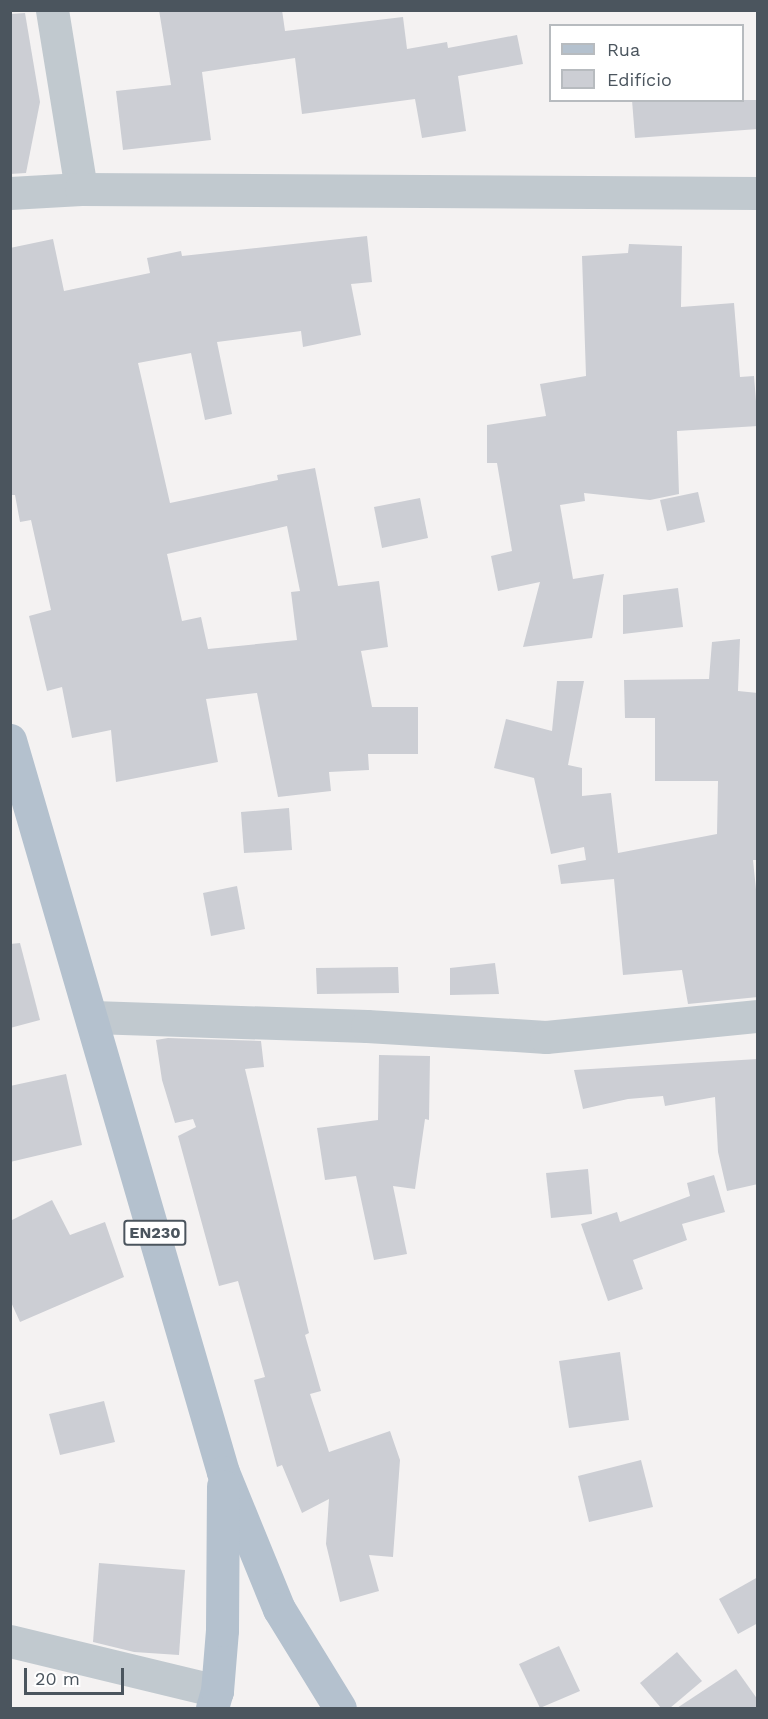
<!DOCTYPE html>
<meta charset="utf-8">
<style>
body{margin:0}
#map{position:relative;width:768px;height:1719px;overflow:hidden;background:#f4f2f2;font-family:"Work Sans",sans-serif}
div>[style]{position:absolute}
.building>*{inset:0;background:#ccced4}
.minor>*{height:33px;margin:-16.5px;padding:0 16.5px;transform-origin:16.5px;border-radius:16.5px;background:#c1c9cf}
.major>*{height:33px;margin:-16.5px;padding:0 16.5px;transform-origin:16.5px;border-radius:16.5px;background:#b4c1ce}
span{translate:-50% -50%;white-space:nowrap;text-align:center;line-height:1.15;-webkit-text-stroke:5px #fff;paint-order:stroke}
.shield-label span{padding:2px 4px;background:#fff;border:2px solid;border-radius:4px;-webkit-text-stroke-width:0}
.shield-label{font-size:16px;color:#4b555e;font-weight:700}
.frame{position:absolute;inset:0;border:12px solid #4b555e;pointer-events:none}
.legend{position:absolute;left:549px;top:24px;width:195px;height:78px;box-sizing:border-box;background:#fff;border:2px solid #b7bbbf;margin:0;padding:8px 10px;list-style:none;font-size:18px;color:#4b555e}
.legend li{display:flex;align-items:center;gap:12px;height:30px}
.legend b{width:30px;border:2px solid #b7bbbf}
.scale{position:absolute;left:24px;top:1668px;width:100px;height:27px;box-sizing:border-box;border:3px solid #4b555e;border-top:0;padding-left:8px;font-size:18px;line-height:21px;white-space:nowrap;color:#4b555e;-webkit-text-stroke:4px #fff;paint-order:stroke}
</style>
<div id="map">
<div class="building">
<div style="clip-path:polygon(159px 10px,282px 10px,285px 31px,403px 17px,407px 49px,447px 42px,448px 48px,517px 35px,523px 64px,458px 76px,466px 131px,422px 138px,415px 99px,302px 114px,295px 58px,202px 72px,211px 140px,123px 150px,116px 91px,171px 85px)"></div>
<div style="clip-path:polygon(25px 13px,40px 102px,26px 173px,10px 174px,10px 14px)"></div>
<div style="clip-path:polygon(632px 100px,758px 100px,758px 129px,635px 138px)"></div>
<div style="clip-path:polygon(evenodd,367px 236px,372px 282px,351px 284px,361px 335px,303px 347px,301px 331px,217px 342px,232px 414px,205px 420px,191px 353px,138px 363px,170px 503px,278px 480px,277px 475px,315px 468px,338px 586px,379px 581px,388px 647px,361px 651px,372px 707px,418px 707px,418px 754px,368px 754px,369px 770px,329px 772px,331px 791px,278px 797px,257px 693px,206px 699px,218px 762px,116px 782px,111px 730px,72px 738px,62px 687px,47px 691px,29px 616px,51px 610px,31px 520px,20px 522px,15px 495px,10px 495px,10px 248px,53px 239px,64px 291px,150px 273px,147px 258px,181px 251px,182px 256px,367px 236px,287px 526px,300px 591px,291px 592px,297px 640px,208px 649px,201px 617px,182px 621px,167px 554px,287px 526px)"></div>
<div style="clip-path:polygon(629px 244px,682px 246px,681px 307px,734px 303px,740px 377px,754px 376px,758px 426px,677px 431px,679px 494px,650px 500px,584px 493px,585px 501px,560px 505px,573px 579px,604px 574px,592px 638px,523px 647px,540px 582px,498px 591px,491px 556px,512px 551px,497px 463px,487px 463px,487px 425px,546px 416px,540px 384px,586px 376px,582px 256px,628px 253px)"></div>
<div style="clip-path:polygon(698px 492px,705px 522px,667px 531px,660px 500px)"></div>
<div style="clip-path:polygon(420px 498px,428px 538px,382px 548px,374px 507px)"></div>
<div style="clip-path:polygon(678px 588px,683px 627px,623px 634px,623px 595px)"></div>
<div style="clip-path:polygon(740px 639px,738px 691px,758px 693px,758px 860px,753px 860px,758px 909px,758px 997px,688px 1004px,682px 970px,623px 975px,614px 879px,561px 884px,558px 865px,586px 860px,584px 847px,551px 854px,534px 778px,494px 768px,506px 719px,552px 731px,557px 681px,584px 681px,568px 765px,582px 768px,582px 796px,611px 793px,618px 853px,717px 834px,718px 781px,655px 781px,655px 718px,625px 718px,624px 680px,709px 679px,712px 642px)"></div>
<div style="clip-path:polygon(289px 808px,292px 850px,244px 853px,241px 812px)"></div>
<div style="clip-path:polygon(237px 886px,245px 929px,211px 936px,203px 893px)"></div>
<div style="clip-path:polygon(20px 943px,40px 1020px,10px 1028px,10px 944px)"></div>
<div style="clip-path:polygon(495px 963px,499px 994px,450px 995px,450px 968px)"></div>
<div style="clip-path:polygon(398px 967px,399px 993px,317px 994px,316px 968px)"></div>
<div style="clip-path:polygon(168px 1038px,261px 1041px,264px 1067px,245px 1069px,309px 1333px,305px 1335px,321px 1391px,310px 1394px,329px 1452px,390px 1431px,400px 1460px,393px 1557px,369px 1555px,379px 1591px,340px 1602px,326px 1544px,329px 1499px,302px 1513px,282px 1465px,277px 1467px,254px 1380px,265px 1377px,238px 1281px,219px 1286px,178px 1136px,196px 1127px,193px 1119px,175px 1123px,162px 1080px,156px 1040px)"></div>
<div style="clip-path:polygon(379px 1055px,430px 1056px,429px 1120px,425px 1119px,415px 1189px,393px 1186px,407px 1254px,374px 1260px,356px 1176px,325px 1180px,317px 1128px,378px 1120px)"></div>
<div style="clip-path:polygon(758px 1059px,758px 1184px,727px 1191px,718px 1152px,715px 1097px,665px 1106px,663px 1096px,628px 1099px,583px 1109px,574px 1070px)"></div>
<div style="clip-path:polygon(66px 1074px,82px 1145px,10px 1162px,10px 1086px)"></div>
<div style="clip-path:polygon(588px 1169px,592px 1214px,551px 1218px,546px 1173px)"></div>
<div style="clip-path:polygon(714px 1175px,725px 1212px,682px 1224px,687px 1240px,633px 1260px,643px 1289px,608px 1301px,581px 1224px,617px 1212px,620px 1222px,690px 1196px,687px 1183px)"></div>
<div style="clip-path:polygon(52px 1200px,70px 1235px,105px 1222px,124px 1277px,20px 1322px,10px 1300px,10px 1221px)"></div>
<div style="clip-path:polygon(620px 1352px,629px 1420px,569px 1428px,559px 1361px)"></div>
<div style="clip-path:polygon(104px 1401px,115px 1442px,60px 1455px,49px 1414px)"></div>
<div style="clip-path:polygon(641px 1460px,653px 1507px,589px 1522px,578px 1476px)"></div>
<div style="clip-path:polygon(99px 1563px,185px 1570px,179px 1655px,134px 1652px,93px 1642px)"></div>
<div style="clip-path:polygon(758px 1577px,758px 1623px,738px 1634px,719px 1599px)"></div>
<div style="clip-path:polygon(559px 1646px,580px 1691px,540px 1708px,519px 1664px)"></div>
<div style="clip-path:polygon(677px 1652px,702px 1681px,670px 1708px,661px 1708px,640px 1683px)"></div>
<div style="clip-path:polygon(736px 1669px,758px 1700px,758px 1708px,677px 1708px)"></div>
</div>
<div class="minor">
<div style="left:52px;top:10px;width:181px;rotate:80.8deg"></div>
<div style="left:10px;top:193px;width:71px;rotate:-3.2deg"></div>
<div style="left:81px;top:189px;width:677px;rotate:0.34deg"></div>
<div style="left:93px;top:1017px;width:274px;rotate:1.9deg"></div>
<div style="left:367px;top:1026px;width:179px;rotate:3.5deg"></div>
<div style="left:546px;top:1037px;width:213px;rotate:-5.7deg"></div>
<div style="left:10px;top:1641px;width:213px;rotate:13.6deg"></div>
</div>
<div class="major">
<div style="left:10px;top:740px;width:762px;rotate:73.78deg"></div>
<div style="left:223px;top:1472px;width:148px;rotate:67.8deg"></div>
<div style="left:279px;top:1609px;width:116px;rotate:58.4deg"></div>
<div style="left:212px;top:1708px;width:18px;rotate:-74deg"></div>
<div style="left:217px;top:1691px;width:61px;rotate:-85.3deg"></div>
<div style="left:222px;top:1630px;width:144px;rotate:-89.6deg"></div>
</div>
<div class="shield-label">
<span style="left:155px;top:1233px">EN230</span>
</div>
<div class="frame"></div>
<ul class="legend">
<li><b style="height:8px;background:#b4c1ce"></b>Rua</li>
<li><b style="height:16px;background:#ccced4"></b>Edifício</li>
</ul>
<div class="scale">20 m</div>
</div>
